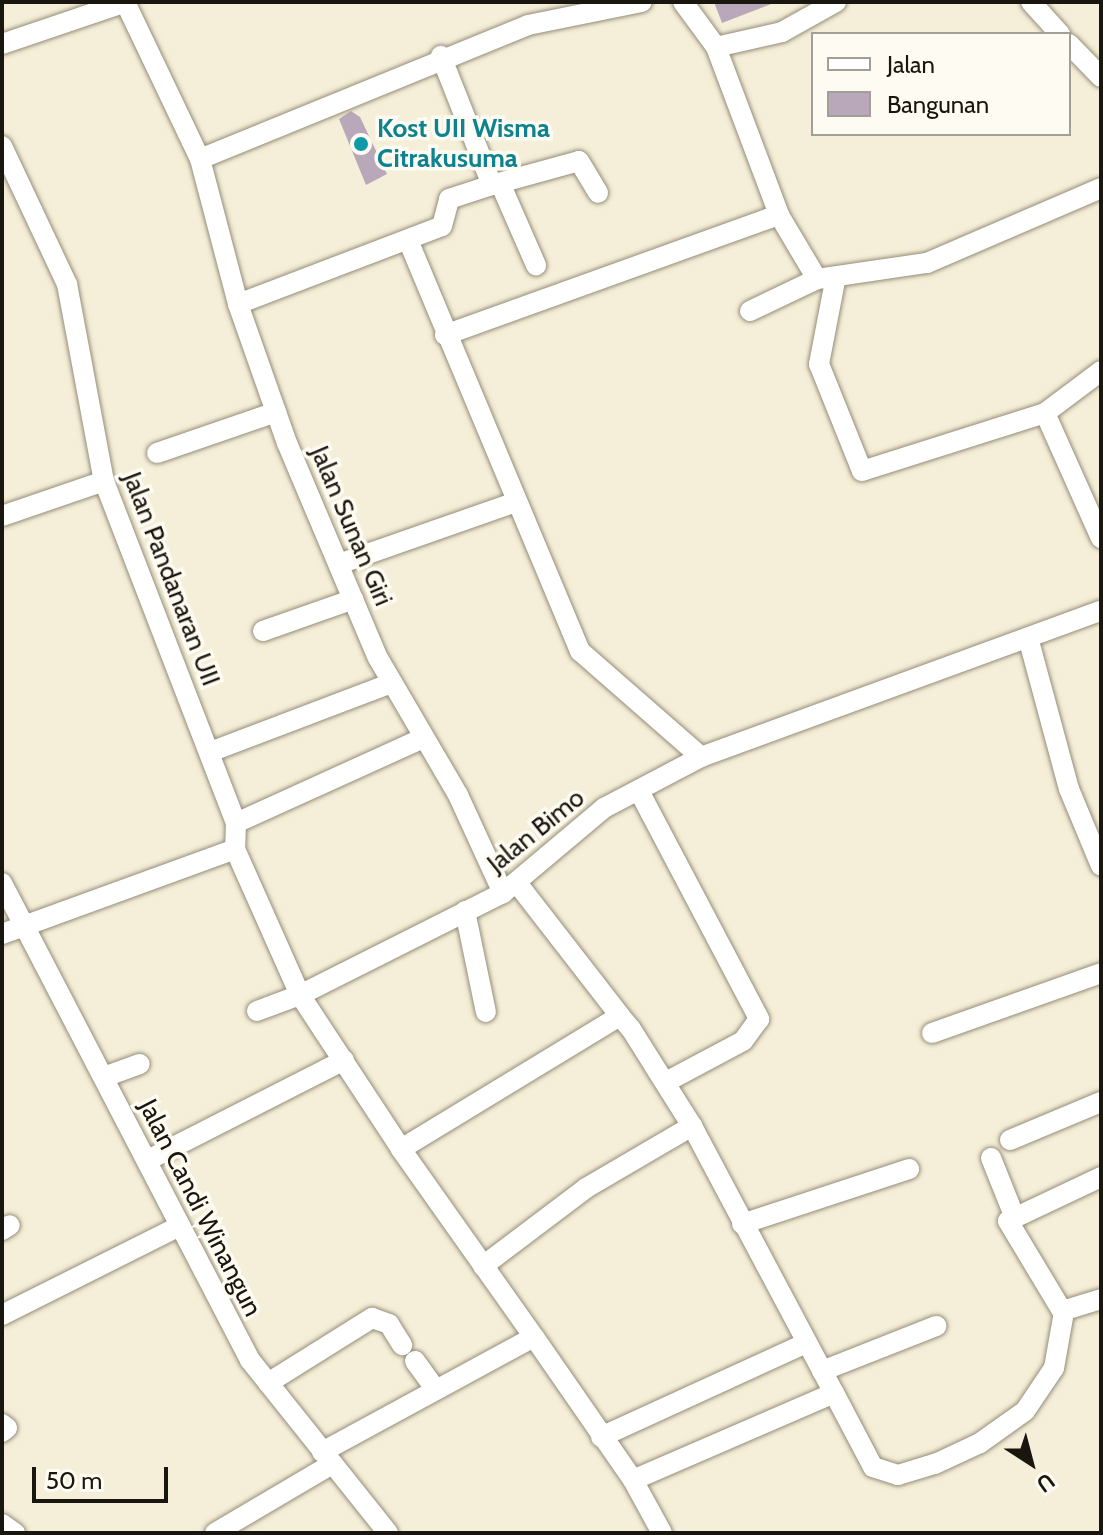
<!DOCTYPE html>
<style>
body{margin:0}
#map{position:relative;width:1103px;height:1535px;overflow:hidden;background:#f5eed8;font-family:Cabin,sans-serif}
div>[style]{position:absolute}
.building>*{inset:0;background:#b9a8b9}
.roads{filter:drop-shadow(0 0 2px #948d79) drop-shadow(0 0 2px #948d79)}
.street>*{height:20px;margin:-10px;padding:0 10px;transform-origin:10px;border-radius:10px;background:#fff}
.dots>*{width:22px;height:22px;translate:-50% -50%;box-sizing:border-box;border:4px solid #fefbf2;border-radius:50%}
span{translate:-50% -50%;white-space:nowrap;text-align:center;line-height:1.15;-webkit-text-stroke:7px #fefbf2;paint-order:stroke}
.culture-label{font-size:26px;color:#0d838f;font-weight:700}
.left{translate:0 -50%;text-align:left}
.street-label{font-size:26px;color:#18160e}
.frame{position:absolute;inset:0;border:4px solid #18160e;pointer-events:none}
.legend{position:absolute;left:811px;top:32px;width:260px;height:104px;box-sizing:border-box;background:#fefbf2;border:2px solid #a29f97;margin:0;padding:10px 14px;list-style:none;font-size:24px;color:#18160e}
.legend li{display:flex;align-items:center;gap:16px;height:40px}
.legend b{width:40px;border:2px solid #a29f97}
.north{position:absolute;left:991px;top:1423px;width:80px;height:80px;-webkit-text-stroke:6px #fefbf2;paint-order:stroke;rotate:144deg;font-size:22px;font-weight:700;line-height:32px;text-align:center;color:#18160e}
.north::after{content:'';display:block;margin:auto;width:28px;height:36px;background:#18160e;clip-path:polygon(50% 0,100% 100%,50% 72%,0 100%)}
.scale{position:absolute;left:32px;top:1467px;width:136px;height:36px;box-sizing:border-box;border:4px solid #18160e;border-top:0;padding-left:10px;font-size:24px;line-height:28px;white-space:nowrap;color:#18160e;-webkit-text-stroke:6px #fefbf2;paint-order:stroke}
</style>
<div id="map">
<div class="building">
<div style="clip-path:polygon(714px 2px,774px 2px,774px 3px,722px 23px)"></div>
<div style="clip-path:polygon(351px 111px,360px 117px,387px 174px,366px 185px,339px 119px)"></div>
</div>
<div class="roads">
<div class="street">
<div style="left:683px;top:2px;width:56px;rotate:53.7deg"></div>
<div style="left:716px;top:47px;width:179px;rotate:69.4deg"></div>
<div style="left:779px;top:215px;width:74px;rotate:59.3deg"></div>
<div style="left:817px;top:279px;width:111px;rotate:-8.3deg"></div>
<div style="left:927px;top:263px;width:189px;rotate:-23.3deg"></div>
<div style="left:1031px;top:2px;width:43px;rotate:47.8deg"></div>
<div style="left:127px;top:6px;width:170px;rotate:64.5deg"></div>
<div style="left:200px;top:159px;width:354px;rotate:-22.2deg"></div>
<div style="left:528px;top:25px;width:116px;rotate:-11.4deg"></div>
<div style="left:2px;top:44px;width:131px;rotate:-18.7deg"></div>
<div style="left:1069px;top:44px;width:46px;rotate:45.9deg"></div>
<div style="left:716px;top:47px;width:68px;rotate:-12.8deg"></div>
<div style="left:782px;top:32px;width:62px;rotate:-29.1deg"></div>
<div style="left:2px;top:146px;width:153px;rotate:64.8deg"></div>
<div style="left:67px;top:284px;width:200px;rotate:79.4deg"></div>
<div style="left:104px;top:481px;width:367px;rotate:68.9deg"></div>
<div style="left:236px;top:823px;width:26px;rotate:92deg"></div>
<div style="left:200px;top:159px;width:150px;rotate:75.3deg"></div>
<div style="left:238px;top:304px;width:147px;rotate:70.6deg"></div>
<div style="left:287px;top:443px;width:233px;rotate:67.1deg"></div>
<div style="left:378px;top:658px;width:159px;rotate:59.7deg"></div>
<div style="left:458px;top:795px;width:108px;rotate:65.3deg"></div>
<div style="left:500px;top:183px;width:90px;rotate:66.3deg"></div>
<div style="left:492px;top:185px;width:90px;rotate:-15.4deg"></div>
<div style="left:579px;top:161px;width:37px;rotate:59deg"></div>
<div style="left:408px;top:240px;width:446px;rotate:67.3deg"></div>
<div style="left:580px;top:651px;width:161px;rotate:41.2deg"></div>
<div style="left:835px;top:281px;width:85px;rotate:100.9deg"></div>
<div style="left:819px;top:364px;width:115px;rotate:68.1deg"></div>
<div style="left:862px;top:471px;width:192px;rotate:-17.6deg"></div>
<div style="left:1045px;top:413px;width:70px;rotate:-36.9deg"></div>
<div style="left:238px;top:304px;width:218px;rotate:-20.9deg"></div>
<div style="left:442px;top:226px;width:28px;rotate:-75deg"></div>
<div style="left:449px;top:199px;width:45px;rotate:-18deg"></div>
<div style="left:492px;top:185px;width:139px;rotate:-111.6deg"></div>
<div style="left:750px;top:311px;width:74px;rotate:-25.5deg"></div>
<div style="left:445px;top:335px;width:355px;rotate:-19.8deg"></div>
<div style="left:1045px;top:413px;width:137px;rotate:65.9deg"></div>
<div style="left:157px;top:453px;width:126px;rotate:-19deg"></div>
<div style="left:2px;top:516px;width:108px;rotate:-18.9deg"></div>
<div style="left:339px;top:564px;width:184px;rotate:-19.3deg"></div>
<div style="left:263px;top:631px;width:96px;rotate:-19.4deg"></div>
<div style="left:1029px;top:641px;width:153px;rotate:74.9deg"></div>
<div style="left:1069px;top:789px;width:83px;rotate:67.4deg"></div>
<div style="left:210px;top:752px;width:195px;rotate:-20.8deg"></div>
<div style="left:639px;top:791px;width:258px;rotate:62.2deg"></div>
<div style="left:759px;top:1019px;width:27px;rotate:126deg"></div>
<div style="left:743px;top:1041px;width:87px;rotate:152deg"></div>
<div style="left:236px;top:823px;width:203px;rotate:-24.4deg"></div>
<div style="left:2px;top:883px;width:538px;rotate:62.53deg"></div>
<div style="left:250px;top:1360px;width:221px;rotate:51.4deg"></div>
<div style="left:517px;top:883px;width:168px;rotate:52.2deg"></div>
<div style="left:465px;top:911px;width:103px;rotate:78.3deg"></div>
<div style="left:2px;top:934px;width:248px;rotate:-20deg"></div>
<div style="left:235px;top:849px;width:160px;rotate:66deg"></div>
<div style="left:300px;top:995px;width:227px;rotate:-26.7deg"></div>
<div style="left:503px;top:893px;width:132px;rotate:-40.1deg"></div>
<div style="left:604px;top:808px;width:110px;rotate:-27.7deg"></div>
<div style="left:701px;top:757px;width:426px;rotate:-20.1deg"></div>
<div style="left:257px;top:1011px;width:46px;rotate:-20.4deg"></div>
<div style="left:300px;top:995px;width:184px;rotate:56.7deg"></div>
<div style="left:401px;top:1149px;width:256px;rotate:-31.3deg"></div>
<div style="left:620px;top:1016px;width:17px;rotate:50deg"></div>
<div style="left:631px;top:1029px;width:115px;rotate:57.8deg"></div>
<div style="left:692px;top:1126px;width:302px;rotate:62deg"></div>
<div style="left:834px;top:1393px;width:219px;rotate:156.6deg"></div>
<div style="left:633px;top:1480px;width:60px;rotate:61.3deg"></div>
<div style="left:932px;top:1033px;width:179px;rotate:-19.5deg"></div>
<div style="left:104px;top:1077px;width:38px;rotate:-20deg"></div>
<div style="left:1010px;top:1140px;width:99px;rotate:-22.7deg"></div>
<div style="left:991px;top:1158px;width:59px;rotate:68.2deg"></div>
<div style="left:148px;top:1160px;width:220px;rotate:-27deg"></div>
<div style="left:1101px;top:1177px;width:103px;rotate:154.7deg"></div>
<div style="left:1008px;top:1221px;width:105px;rotate:59deg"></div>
<div style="left:1062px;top:1311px;width:41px;rotate:-17.1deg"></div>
<div style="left:742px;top:1224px;width:176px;rotate:-18.2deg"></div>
<div style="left:2px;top:1230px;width:9px;rotate:-32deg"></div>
<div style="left:483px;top:1266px;width:129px;rotate:-37.1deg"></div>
<div style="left:586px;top:1188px;width:123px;rotate:-30.3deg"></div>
<div style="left:2px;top:1315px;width:199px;rotate:-26.6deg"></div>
<div style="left:534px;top:1337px;width:174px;rotate:55.3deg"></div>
<div style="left:415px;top:1361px;width:34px;rotate:54deg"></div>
<div style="left:822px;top:1371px;width:123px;rotate:-21.5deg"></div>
<div style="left:268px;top:1383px;width:123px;rotate:-32deg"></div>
<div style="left:372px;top:1318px;width:18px;rotate:19deg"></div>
<div style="left:389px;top:1324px;width:25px;rotate:58deg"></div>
<div style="left:834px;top:1393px;width:84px;rotate:62.2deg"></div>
<div style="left:873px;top:1467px;width:26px;rotate:18deg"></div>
<div style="left:898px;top:1475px;width:39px;rotate:-17deg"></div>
<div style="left:935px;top:1464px;width:50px;rotate:-25deg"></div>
<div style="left:980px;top:1443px;width:55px;rotate:-35.4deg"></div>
<div style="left:1025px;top:1411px;width:52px;rotate:-56deg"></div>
<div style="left:1054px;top:1368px;width:57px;rotate:-79.9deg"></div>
<div style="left:2px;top:1424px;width:6px;rotate:39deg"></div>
<div style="left:7px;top:1428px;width:6px;rotate:141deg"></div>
<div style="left:601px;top:1437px;width:226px;rotate:-24.6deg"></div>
<div style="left:322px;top:1452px;width:241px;rotate:-28.5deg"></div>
<div style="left:534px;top:1337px;width:230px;rotate:-125.3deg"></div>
<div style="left:2px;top:1524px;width:16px;rotate:35deg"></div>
<div style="left:215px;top:1533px;width:136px;rotate:-30.5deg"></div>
</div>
</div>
<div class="dots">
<div style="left:361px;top:144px;background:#0f9aa8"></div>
</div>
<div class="culture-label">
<span class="left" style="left:377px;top:144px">Kost UII Wisma<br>Citrakusuma</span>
</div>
<div class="street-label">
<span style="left:351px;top:526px;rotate:67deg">Jalan Sunan Giri</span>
<span style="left:171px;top:579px;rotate:69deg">Jalan Pandanaran UII</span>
<span style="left:536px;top:831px;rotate:-39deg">Jalan Bimo</span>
<span style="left:200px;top:1208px;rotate:63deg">Jalan Candi Winangun</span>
</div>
<div class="frame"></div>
<ul class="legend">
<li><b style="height:10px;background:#fff"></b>Jalan</li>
<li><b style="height:22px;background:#b9a8b9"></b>Bangunan</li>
</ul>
<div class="north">U</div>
<div class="scale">50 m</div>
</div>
